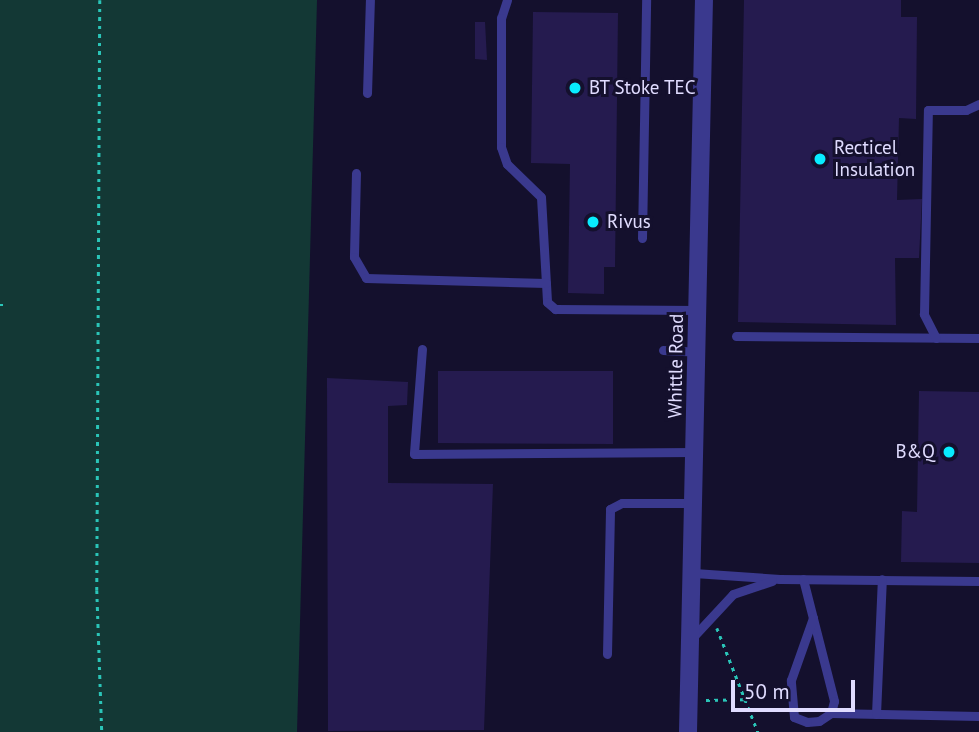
<!DOCTYPE html>
<style>
body{margin:0}
#map{position:relative;width:979px;height:732px;overflow:hidden;background:#14102d;font-family:"PT Sans",sans-serif}
div>[style]{position:absolute}
.green>*{inset:0;background:#133835}
.building>*{inset:0;background:#251b4f}
.path>*{height:2.5px;margin-top:-1.25px;transform-origin:0;background:repeating-linear-gradient(90deg,#2ac5b8 0 3.5px,transparent 0 8.5px)}
.service>*{height:9px;margin:-4.5px;padding:0 4.5px;transform-origin:4.5px;border-radius:4.5px;background:#3a398e}
.minor>*{height:18px;margin:-9px;padding:0 9px;transform-origin:9px;border-radius:9px;background:#3a398e}
.dots>*{width:19px;height:19px;translate:-50% -50%;box-sizing:border-box;border:4px solid #14102d;border-radius:50%}
span{translate:-50% -50%;white-space:nowrap;text-align:center;line-height:1.15;-webkit-text-stroke:6px #14102d;paint-order:stroke}
.poi-label{font-size:19px;color:#e0dcff}
.left{translate:0 -50%;text-align:left}
.right{translate:-100% -50%;text-align:right}
.street-label{font-size:19px;color:#e0dcff}
.scale{position:absolute;left:731px;top:680px;width:124px;height:32px;box-sizing:border-box;border:4px solid #e0dcff;border-top:0;padding-left:9px;font-size:21px;line-height:24px;white-space:nowrap;color:#e0dcff;-webkit-text-stroke:5px #14102d;paint-order:stroke}
</style>
<div id="map">
<div class="green">
<div style="clip-path:polygon(0 0,317px 0,297px 732px,0 732px)"></div>
</div>
<div class="building">
<div style="clip-path:polygon(744px 0,901px 0,901px 17px,917px 17px,916px 119px,899px 118px,897px 200px,922px 199px,919px 258px,895px 258px,896px 325px,738px 322px)"></div>
<div style="clip-path:polygon(533px 12px,618px 13px,615px 267px,604px 267px,604px 294px,568px 293px,570px 164px,531px 163px)"></div>
<div style="clip-path:polygon(475px 22px,485px 22px,487px 60px,475px 59px)"></div>
<div style="clip-path:polygon(438px 371px,613px 371px,613px 444px,438px 443px)"></div>
<div style="clip-path:polygon(327px 378px,408px 382px,407px 405px,388px 406px,388px 483px,493px 484px,484px 730px,328px 731px)"></div>
<div style="clip-path:polygon(919px 391px,979px 392px,979px 563px,901px 562px,902px 511px,917px 512px)"></div>
</div>
<div class="path">
<div style="left:100px;top:0;width:590px;rotate:90.29deg"></div>
<div style="left:97px;top:590px;width:142px;rotate:88deg"></div>
<div style="left:0;top:305px;width:6px"></div>
<div style="left:717px;top:628px;width:112px;rotate:68.5deg"></div>
<div style="left:706px;top:700px;width:39px;rotate:-1deg"></div>
</div>
<div class="service">
<div style="left:507px;top:0;width:19px;rotate:108deg"></div>
<div style="left:501px;top:18px;width:129px;rotate:90deg"></div>
<div style="left:501px;top:147px;width:18px;rotate:71deg"></div>
<div style="left:507px;top:164px;width:47px;rotate:44.1deg"></div>
<div style="left:541px;top:197px;width:105px;rotate:86.7deg"></div>
<div style="left:547px;top:302px;width:11px;rotate:41deg"></div>
<div style="left:555px;top:309px;width:143px;rotate:0.4deg"></div>
<div style="left:367px;top:93px;width:93px;rotate:-88.2deg"></div>
<div style="left:356px;top:173px;width:84px;rotate:91.4deg"></div>
<div style="left:354px;top:257px;width:24px;rotate:60deg"></div>
<div style="left:366px;top:278px;width:180px;rotate:1.6deg"></div>
<div style="left:642px;top:238px;width:238px;rotate:-89deg"></div>
<div style="left:736px;top:336px;width:243px;rotate:0.5deg"></div>
<div style="left:936px;top:338px;width:27px;rotate:-117deg"></div>
<div style="left:924px;top:314px;width:204px;rotate:-88.9deg"></div>
<div style="left:928px;top:110px;width:38px"></div>
<div style="left:966px;top:110px;width:14px;rotate:-25deg"></div>
<div style="left:422px;top:349px;width:105px;rotate:94.4deg"></div>
<div style="left:414px;top:454px;width:282px;rotate:-0.4deg"></div>
<div style="left:663px;top:350px;width:34px;rotate:3deg"></div>
<div style="left:694px;top:573px;width:86px;rotate:4deg"></div>
<div style="left:780px;top:579px;width:199px;rotate:0.6deg"></div>
<div style="left:803px;top:579px;width:126px;rotate:75.7deg"></div>
<div style="left:834px;top:701px;width:12px;rotate:104deg"></div>
<div style="left:831px;top:713px;width:14px;rotate:146deg"></div>
<div style="left:819px;top:721px;width:12px;rotate:175deg"></div>
<div style="left:807px;top:722px;width:14px;rotate:-159deg"></div>
<div style="left:794px;top:717px;width:37px;rotate:-95deg"></div>
<div style="left:791px;top:680px;width:66px;rotate:-70.5deg"></div>
<div style="left:694px;top:636px;width:57px;rotate:-47.1deg"></div>
<div style="left:733px;top:594px;width:41px;rotate:-18.4deg"></div>
<div style="left:607px;top:654px;width:145px;rotate:-88.8deg"></div>
<div style="left:610px;top:509px;width:13px;rotate:-27deg"></div>
<div style="left:622px;top:503px;width:72px"></div>
<div style="left:831px;top:713px;width:148px;rotate:1.2deg"></div>
<div style="left:876px;top:714px;width:135px;rotate:-87.5deg"></div>
</div>
<div class="minor">
<div style="left:688px;top:732px;width:732px;rotate:-88.75deg"></div>
</div>
<div class="dots">
<div style="left:575px;top:88px;background:#08ecff"></div>
<div style="left:820px;top:159px;background:#08ecff"></div>
<div style="left:593px;top:222px;background:#08ecff"></div>
<div style="left:949px;top:452px;background:#08ecff"></div>
</div>
<div class="poi-label">
<span class="left" style="left:589px;top:88px">BT Stoke TEC</span>
<span class="left" style="left:834px;top:159px">Recticel<br>Insulation</span>
<span class="left" style="left:607px;top:222px">Rivus</span>
<span class="right" style="left:935px;top:452px">B&amp;Q</span>
</div>
<div class="street-label">
<span style="left:676px;top:366px;rotate:-89deg">Whittle Road</span>
</div>
<div class="scale">50 m</div>
</div>
